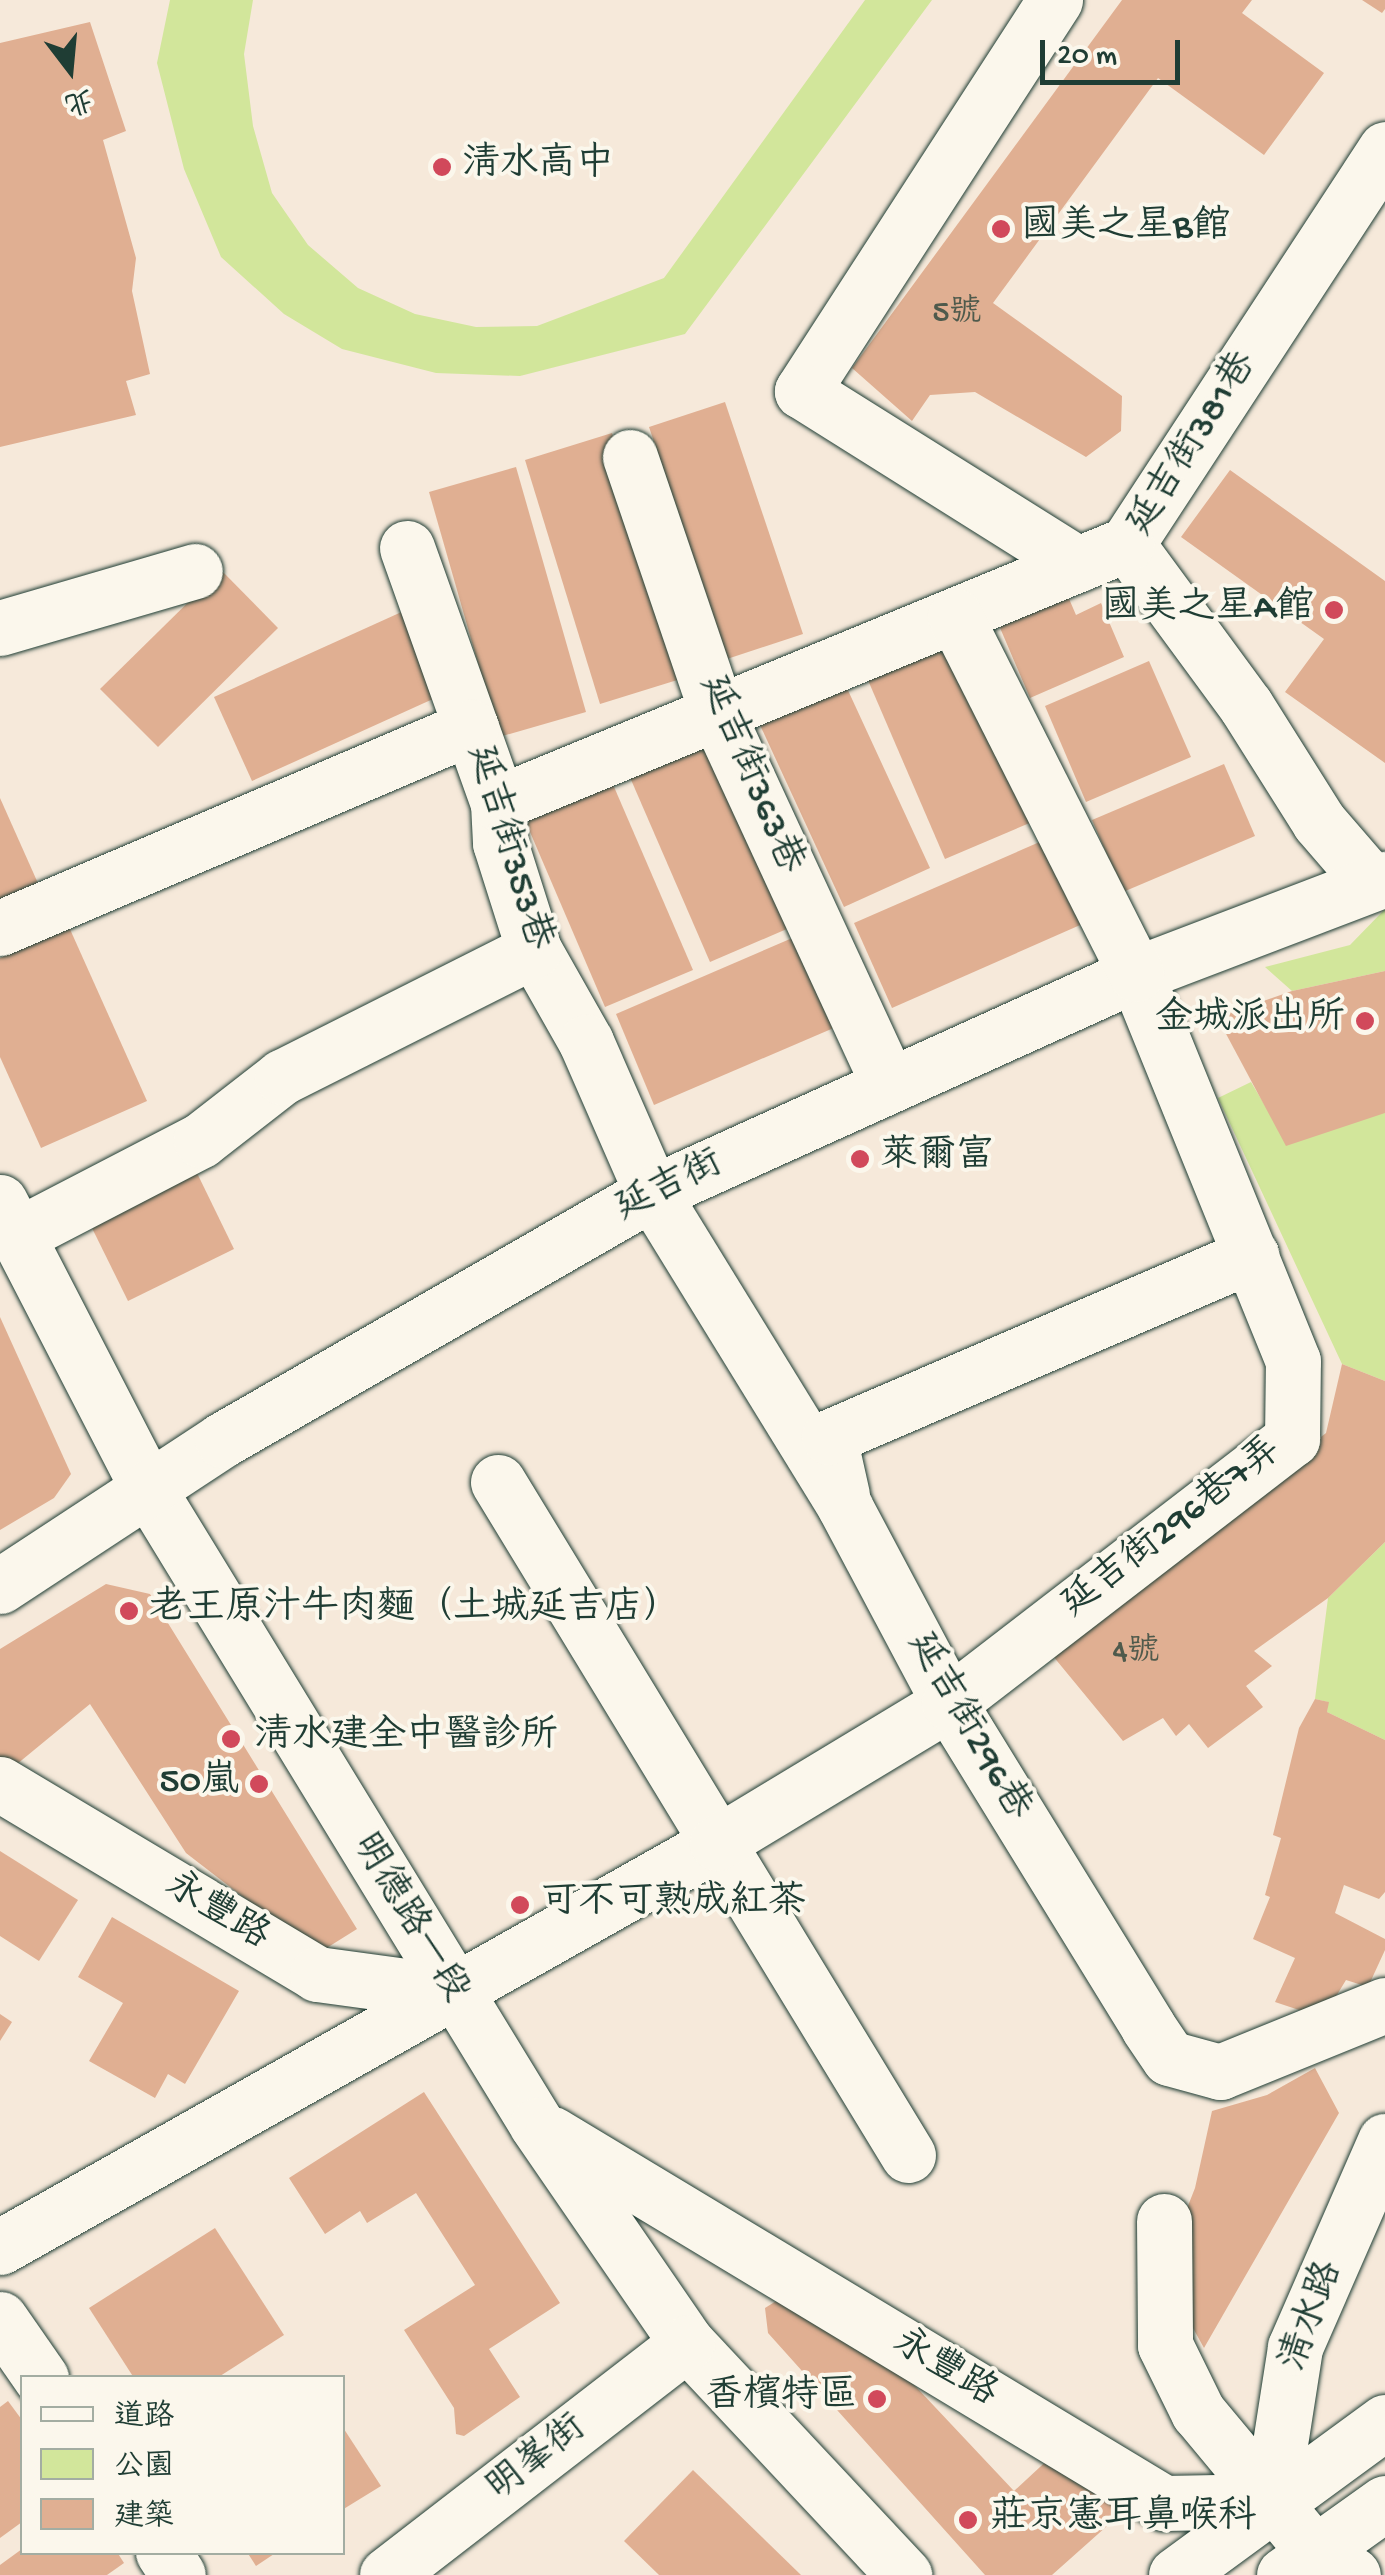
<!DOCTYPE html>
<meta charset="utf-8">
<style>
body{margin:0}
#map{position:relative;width:1385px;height:2575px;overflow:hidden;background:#f6e9da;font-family:"Gochi Hand","LXGW WenKai TC",sans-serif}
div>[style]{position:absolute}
.green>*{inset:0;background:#d2e69b}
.building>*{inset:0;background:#e0af92}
.roads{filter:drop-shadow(0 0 2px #1f3d34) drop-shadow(0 0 2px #1f3d34)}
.minor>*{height:55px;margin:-27.5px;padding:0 27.5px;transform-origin:27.5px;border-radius:27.5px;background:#fbf7ec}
.major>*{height:55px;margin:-27.5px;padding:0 27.5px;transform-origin:27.5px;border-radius:27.5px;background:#fbf7ec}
.dots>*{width:28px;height:28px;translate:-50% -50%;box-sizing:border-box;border:5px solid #fbf7ec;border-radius:50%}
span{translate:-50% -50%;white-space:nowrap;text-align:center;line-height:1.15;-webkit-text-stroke:8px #fbf7ec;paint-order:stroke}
.number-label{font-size:32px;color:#4f5a4c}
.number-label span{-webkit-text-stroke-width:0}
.poi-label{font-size:38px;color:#1f3d34}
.left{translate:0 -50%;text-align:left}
.right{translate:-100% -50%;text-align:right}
.street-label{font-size:38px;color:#1f3d34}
.legend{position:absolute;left:20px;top:2375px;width:325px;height:180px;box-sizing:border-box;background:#fbf7ec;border:2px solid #a3ada2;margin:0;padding:12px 18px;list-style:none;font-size:30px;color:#1f3d34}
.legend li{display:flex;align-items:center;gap:20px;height:50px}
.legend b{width:50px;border:2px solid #a3ada2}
.north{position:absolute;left:20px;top:20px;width:100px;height:100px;-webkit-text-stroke:8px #fbf7ec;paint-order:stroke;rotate:164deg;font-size:28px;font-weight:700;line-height:40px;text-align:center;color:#1f3d34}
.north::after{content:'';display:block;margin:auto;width:35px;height:45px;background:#1f3d34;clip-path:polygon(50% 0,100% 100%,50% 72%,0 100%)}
.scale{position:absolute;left:1040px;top:40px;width:140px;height:45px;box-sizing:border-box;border:5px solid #1f3d34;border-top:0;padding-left:12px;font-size:30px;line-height:35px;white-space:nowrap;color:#1f3d34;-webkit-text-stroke:8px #fbf7ec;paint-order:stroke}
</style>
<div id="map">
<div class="green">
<div style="clip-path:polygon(170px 0,253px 0,244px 54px,253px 126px,272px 193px,308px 245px,358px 288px,415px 314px,476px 327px,537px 326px,664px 278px,865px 0,932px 0,685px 334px,520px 376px,436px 373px,342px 349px,284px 314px,221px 257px,184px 169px,157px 63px)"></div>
<div style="clip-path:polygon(1385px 909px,1385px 971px,1292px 991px,1265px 967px,1350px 945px)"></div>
<div style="clip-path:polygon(1251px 1082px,1270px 1114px,1385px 1113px,1385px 1381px,1342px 1364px,1218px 1098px)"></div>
<div style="clip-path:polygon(1385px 1542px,1385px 1740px,1327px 1712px,1328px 1702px,1315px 1699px,1328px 1598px)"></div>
</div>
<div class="building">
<div style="clip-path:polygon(1122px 0,1252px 0,1242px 13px,1324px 73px,1264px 155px,1158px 78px,993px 303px,1122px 396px,1121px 431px,1086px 457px,975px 392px,930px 395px,912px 421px,852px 368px)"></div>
<div style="clip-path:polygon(1362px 0,1385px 0,1385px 9px,1382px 13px)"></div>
<div style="clip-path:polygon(90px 22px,126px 131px,103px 140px,136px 258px,132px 291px,150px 374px,126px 381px,136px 415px,0 447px,0 43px)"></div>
<div style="clip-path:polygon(725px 402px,803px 634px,727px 659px,649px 427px)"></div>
<div style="clip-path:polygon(612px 433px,687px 677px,600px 704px,525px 460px)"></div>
<div style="clip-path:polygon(516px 467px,586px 712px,499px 737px,429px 492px)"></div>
<div style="clip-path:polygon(1230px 470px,1385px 581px,1385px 763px,1285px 692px,1324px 639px,1181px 537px)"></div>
<div style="clip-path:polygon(1055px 566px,1076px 615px,1101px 603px,1124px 657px,1030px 698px,986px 595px)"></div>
<div style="clip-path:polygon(221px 570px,278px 628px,158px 747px,100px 689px)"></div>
<div style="clip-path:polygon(417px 605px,455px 689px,252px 781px,214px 697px)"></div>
<div style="clip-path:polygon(942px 612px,1032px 822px,945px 859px,855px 650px)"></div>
<div style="clip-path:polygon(834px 660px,930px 868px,844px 907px,748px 699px)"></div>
<div style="clip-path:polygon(1149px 661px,1191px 757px,1086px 802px,1045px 706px)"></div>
<div style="clip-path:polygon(706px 715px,796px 925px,710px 962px,619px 752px)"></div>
<div style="clip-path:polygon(602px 759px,693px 970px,605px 1007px,515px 797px)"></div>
<div style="clip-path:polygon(1224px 764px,1255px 836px,1123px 892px,1092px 820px)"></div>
<div style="clip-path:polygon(0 798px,41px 890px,0 908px)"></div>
<div style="clip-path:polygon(1051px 837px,1087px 922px,892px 1008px,854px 923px)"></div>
<div style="clip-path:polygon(69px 927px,147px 1101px,41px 1148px,0 1057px,0 958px)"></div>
<div style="clip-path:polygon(804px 933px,843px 1024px,654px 1105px,616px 1014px)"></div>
<div style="clip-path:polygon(1385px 971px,1385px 1113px,1286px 1146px,1217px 1017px,1292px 991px)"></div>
<div style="clip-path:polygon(197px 1173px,234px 1249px,128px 1301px,91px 1226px)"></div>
<div style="clip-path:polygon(0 1317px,71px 1474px,54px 1498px,0 1530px)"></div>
<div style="clip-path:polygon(1342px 1364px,1385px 1381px,1385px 1542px,1328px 1598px,1254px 1651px,1272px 1666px,1246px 1686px,1263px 1707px,1208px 1748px,1189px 1724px,1176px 1736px,1163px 1718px,1123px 1741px,1048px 1650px,1326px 1433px)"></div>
<div style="clip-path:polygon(106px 1584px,150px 1594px,357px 1929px,317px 1954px,186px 1853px,90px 1704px,11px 1769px,0 1760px,0 1649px)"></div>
<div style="clip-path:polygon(1315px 1699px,1329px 1702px,1327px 1712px,1385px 1740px,1385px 1892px,1379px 1899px,1344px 1885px,1335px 1913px,1385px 1939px,1385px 1950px,1368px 1987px,1346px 1980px,1323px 2018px,1275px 2002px,1295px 1958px,1253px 1939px,1270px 1897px,1265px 1895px,1281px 1838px,1273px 1835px,1299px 1728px)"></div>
<div style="clip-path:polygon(0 1851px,78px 1900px,39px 1961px,0 1936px)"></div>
<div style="clip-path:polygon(112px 1917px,239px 1991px,185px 2084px,168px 2074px,155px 2098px,89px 2061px,123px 2003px,78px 1977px)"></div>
<div style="clip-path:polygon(0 2014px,12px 2022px,0 2041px)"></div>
<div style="clip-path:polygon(1315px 2068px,1339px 2113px,1204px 2348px,1162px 2272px,1195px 2188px,1212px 2111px,1267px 2095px)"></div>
<div style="clip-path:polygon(424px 2092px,560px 2303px,489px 2349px,520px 2397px,464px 2436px,456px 2434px,454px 2408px,404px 2330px,475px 2285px,416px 2193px,367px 2223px,360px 2211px,325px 2234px,289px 2178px)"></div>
<div style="clip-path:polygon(215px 2228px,284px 2335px,217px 2378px,134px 2378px,89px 2308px)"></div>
<div style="clip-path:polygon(781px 2298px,871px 2339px,1014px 2491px,1054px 2454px,1134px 2502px,1052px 2575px,985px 2575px,768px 2333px,765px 2308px)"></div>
<div style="clip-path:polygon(8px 2401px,22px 2420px,22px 2522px,0 2538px,0 2407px)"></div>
<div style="clip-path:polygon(342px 2426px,381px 2486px,342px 2510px)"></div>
<div style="clip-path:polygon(693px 2470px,801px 2575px,659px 2575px,624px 2541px)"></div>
<div style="clip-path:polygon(22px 2549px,117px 2552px,124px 2563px,107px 2575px,0 2575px,0 2565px)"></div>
<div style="clip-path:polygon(247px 2552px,277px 2552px,256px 2566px)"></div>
</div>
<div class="roads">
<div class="minor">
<div style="left:1055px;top:0;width:466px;rotate:122.9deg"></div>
<div style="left:802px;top:391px;width:326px;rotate:32.1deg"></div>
<div style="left:630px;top:457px;width:270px;rotate:71.2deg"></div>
<div style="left:717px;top:713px;width:410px;rotate:65.2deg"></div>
<div style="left:1127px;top:544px;width:472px;rotate:-56.8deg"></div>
<div style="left:1127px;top:544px;width:201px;rotate:53.7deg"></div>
<div style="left:1246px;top:706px;width:137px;rotate:57.8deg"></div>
<div style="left:1319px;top:822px;width:78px;rotate:49.2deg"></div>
<div style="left:407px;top:548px;width:271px;rotate:70.4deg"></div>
<div style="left:498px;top:803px;width:40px;rotate:87.1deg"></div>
<div style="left:500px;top:843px;width:112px;rotate:72.4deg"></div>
<div style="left:534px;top:950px;width:106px;rotate:60.5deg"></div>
<div style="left:586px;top:1042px;width:165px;rotate:66.4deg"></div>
<div style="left:652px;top:1193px;width:369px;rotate:58.4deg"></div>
<div style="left:845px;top:1507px;width:222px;rotate:62deg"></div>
<div style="left:949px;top:1703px;width:380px;rotate:58.4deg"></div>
<div style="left:1148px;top:2027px;width:37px;rotate:56deg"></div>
<div style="left:1169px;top:2058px;width:53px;rotate:15.4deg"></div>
<div style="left:1220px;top:2072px;width:178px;rotate:-22.1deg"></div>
<div style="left:0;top:628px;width:203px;rotate:-16.3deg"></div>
<div style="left:498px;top:803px;width:680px;rotate:-22.38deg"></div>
<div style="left:0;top:928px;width:512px;rotate:-23.11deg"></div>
<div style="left:0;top:1202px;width:321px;rotate:62.7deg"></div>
<div style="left:147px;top:1487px;width:748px;rotate:58.56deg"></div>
<div style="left:537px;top:2125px;width:265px;rotate:55.5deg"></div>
<div style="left:687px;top:2343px;width:318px;rotate:46.9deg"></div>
<div style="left:16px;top:1236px;width:208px;rotate:-27.4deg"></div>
<div style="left:201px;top:1140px;width:103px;rotate:-37.9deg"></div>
<div style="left:282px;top:1077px;width:282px;rotate:-26.7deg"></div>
<div style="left:498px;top:1482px;width:788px;rotate:58.65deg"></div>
<div style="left:842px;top:1495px;width:59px;rotate:-102.6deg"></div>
<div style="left:829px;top:1437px;width:460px;rotate:-23.3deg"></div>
<div style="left:0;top:1586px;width:266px;rotate:-33.3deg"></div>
<div style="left:222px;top:1440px;width:496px;rotate:-29.9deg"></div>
<div style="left:652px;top:1193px;width:531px;rotate:-24.35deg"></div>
<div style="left:1136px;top:974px;width:267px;rotate:-20.9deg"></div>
<div style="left:0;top:1784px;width:370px;rotate:30.9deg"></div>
<div style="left:317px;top:1974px;width:134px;rotate:7.7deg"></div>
<div style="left:552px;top:2134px;width:715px;rotate:31.09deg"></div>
<div style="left:1164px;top:2503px;width:107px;rotate:-1.1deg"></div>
<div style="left:1164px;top:2221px;width:124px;rotate:89.5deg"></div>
<div style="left:1165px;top:2345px;width:75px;rotate:63.8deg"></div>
<div style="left:1198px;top:2412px;width:180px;rotate:50.2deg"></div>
<div style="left:1313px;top:2550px;width:47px;rotate:32deg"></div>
<div style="left:0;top:2247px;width:823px;rotate:-29.4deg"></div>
<div style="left:717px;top:1843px;width:271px;rotate:-31.1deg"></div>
<div style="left:949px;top:1703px;width:433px;rotate:-37.6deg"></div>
<div style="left:1292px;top:1439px;width:78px;rotate:-89.3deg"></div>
<div style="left:1293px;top:1361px;width:418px;rotate:-112.1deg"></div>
<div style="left:1136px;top:974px;width:401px;rotate:-116.8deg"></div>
<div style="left:0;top:2319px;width:72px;rotate:55.2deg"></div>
<div style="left:1271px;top:2501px;width:156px;rotate:-81.1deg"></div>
<div style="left:1295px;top:2347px;width:225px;rotate:-66.4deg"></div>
<div style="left:163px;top:2552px;width:27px;rotate:57deg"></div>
<div style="left:387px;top:2575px;width:379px;rotate:-37.7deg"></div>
</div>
<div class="major">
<div style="left:1176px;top:2575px;width:259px;rotate:-36.2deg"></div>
<div style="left:1284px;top:2575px;width:124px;rotate:-35.5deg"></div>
</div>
</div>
<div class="dots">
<div style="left:442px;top:167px;background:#d1495b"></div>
<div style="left:1001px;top:229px;background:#d1495b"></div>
<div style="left:1334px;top:610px;background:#d1495b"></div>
<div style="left:1365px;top:1021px;background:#d1495b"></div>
<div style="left:860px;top:1159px;background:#d1495b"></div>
<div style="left:129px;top:1611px;background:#d1495b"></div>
<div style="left:231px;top:1739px;background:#d1495b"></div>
<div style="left:259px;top:1784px;background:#d1495b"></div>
<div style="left:520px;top:1905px;background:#d1495b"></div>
<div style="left:877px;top:2399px;background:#d1495b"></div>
<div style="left:968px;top:2520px;background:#d1495b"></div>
</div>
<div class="number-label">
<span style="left:957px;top:314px">5號</span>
<span style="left:1136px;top:1653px">4號</span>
</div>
<div class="poi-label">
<span class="left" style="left:462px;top:167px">清水高中</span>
<span class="left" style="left:1021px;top:229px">國美之星B館</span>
<span class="right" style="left:1314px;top:610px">國美之星A館</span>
<span class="right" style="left:1345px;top:1021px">金城派出所</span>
<span class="left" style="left:880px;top:1159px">萊爾富</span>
<span class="left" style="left:149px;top:1611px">老王原汁牛肉麵（土城延吉店）</span>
<span class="left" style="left:254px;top:1739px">清水建全中醫診所</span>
<span class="right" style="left:239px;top:1784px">50嵐</span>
<span class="left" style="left:540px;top:1905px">可不可熟成紅茶</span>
<span class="right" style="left:857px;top:2399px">香檳特區</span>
<span class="left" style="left:990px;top:2520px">莊京憲耳鼻喉科</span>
</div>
<div class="street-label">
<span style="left:1194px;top:445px;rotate:-58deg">延吉街381巷</span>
<span style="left:749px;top:775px;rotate:67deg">延吉街363巷</span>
<span style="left:507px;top:848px;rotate:73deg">延吉街353巷</span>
<span style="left:670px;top:1188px;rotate:-26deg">延吉街</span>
<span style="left:1173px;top:1529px;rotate:-38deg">延吉街296巷7弄</span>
<span style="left:967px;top:1727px;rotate:60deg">延吉街296巷</span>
<span style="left:216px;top:1913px;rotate:31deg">永豐路</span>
<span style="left:408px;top:1919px;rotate:59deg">明德路一段</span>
<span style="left:1314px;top:2317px;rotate:-70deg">清水路</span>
<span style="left:944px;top:2370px;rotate:31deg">永豐路</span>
<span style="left:538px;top:2460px;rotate:-38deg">明峯街</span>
</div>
<ul class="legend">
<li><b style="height:12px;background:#fbf7ec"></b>道路</li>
<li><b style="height:28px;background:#d2e69b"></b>公園</li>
<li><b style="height:28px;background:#e0af92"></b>建築</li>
</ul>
<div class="north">北</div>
<div class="scale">20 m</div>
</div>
